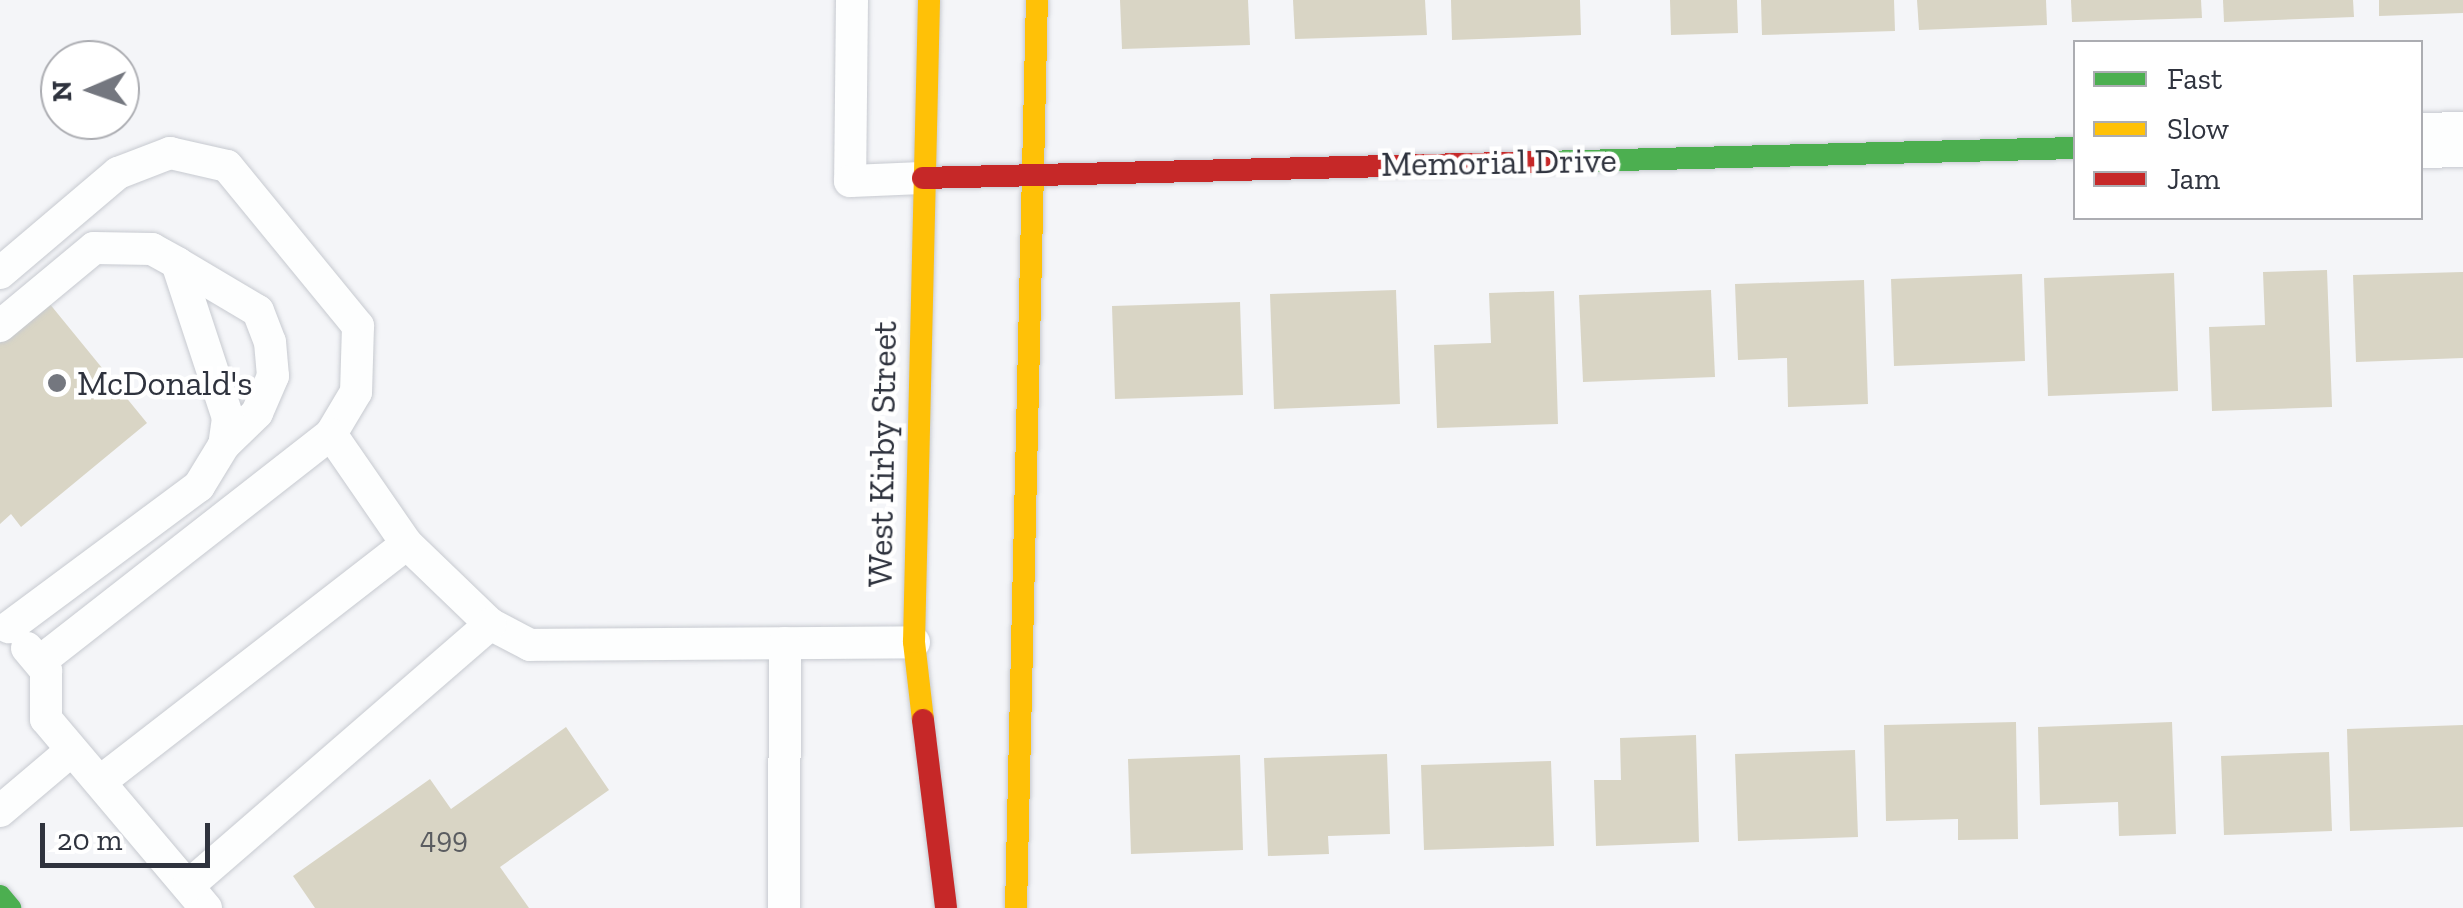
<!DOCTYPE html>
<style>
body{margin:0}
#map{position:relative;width:2463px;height:908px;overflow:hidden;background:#f4f5f8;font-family:"Zilla Slab",serif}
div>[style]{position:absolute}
.building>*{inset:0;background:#d9d5c5}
.roads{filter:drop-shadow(0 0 2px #c7cad0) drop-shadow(0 0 2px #c7cad0)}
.lane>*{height:32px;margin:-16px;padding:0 16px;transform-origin:16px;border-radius:16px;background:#fdfefe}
.street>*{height:55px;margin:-27.5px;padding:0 27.5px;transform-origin:27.5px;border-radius:27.5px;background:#fdfefe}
.fast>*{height:22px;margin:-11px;padding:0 11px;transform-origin:11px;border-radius:11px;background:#4caf50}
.slow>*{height:22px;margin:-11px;padding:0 11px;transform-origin:11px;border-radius:11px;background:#ffc107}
.jam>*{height:22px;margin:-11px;padding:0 11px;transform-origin:11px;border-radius:11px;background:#c62828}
.dots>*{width:28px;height:28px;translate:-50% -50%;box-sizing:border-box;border:5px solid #fff;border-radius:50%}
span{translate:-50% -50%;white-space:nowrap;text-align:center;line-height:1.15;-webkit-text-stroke:9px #fff;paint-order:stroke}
.number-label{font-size:30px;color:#5a5c60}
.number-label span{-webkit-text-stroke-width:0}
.street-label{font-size:35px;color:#2f333e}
.poi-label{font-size:35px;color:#2f333e}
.left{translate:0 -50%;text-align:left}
.legend{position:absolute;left:2073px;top:40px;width:350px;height:180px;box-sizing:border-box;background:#fff;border:2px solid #acadb2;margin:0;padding:12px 18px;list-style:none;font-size:30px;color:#2f333e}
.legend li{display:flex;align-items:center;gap:20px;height:50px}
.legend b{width:50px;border:2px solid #acadb2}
.north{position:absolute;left:40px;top:40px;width:100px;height:100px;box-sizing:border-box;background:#fff;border:2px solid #acadb2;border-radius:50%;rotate:268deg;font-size:28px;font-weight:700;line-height:40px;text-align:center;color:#2f333e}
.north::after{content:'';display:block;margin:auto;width:35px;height:45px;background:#74777f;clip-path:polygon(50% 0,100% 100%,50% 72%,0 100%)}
.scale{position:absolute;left:40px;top:823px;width:170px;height:45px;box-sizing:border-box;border:5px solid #2f333e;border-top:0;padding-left:12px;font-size:30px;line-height:35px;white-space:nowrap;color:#2f333e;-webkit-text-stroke:8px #fff;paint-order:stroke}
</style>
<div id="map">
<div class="building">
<div style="clip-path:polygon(1120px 0,1248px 0,1250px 45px,1122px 49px)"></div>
<div style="clip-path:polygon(1293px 0,1425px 0,1427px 35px,1295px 39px)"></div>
<div style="clip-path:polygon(1451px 0,1580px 0,1581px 35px,1452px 40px)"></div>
<div style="clip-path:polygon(1670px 0,1737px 0,1738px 33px,1671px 35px)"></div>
<div style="clip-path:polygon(1761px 0,1894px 0,1895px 31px,1762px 35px)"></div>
<div style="clip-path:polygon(1917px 0,2046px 0,2047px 25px,1919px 30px)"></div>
<div style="clip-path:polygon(2071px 0,2201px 0,2202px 18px,2072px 22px)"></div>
<div style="clip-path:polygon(2223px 0,2353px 0,2354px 17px,2224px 22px)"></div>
<div style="clip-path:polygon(2379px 0,2463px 0,2463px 13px,2379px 16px)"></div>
<div style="clip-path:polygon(2327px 270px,2332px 407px,2212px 411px,2209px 327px,2265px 325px,2263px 272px)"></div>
<div style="clip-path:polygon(2463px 272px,2463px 358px,2356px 362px,2353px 275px)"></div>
<div style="clip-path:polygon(2174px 273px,2178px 391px,2048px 396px,2044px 278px)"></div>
<div style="clip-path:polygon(2022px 274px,2025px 361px,1894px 366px,1891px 279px)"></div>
<div style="clip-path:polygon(1864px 280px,1868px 404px,1788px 407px,1787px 358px,1738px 360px,1735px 284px)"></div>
<div style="clip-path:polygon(1396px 290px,1400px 404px,1274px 409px,1270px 294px)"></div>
<div style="clip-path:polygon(1711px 290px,1715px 377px,1583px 382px,1579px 295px)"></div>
<div style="clip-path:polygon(1554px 291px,1558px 424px,1437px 428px,1434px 345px,1491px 343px,1489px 293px)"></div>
<div style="clip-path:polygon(1240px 302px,1243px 395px,1115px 399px,1112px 306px)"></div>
<div style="clip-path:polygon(49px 303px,147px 423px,21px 527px,11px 514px,0 524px,0 343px)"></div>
<div style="clip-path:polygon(2016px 722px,2018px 839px,1958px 840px,1958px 819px,1886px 821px,1884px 725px)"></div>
<div style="clip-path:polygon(2172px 722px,2176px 834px,2119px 836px,2118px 802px,2040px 805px,2038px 727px)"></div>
<div style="clip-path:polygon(2463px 725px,2463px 827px,2350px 831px,2347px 729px)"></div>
<div style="clip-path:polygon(566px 727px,609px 790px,500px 867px,529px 908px,315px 908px,293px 876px,430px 779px,451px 809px)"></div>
<div style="clip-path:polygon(1696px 735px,1699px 842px,1596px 846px,1594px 780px,1621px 780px,1620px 738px)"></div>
<div style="clip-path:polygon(1855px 750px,1858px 837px,1738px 841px,1735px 754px)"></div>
<div style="clip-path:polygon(2329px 752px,2332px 831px,2224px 835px,2221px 756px)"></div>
<div style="clip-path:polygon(1387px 754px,1390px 834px,1328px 836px,1329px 854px,1268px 856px,1264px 758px)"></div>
<div style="clip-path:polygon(1240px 755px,1243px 850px,1131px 854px,1128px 759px)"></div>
<div style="clip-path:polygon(1551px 761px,1554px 846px,1424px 850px,1421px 765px)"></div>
</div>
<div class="roads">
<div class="lane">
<div style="left:852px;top:0;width:181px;rotate:90.6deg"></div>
<div style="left:850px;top:181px;width:73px;rotate:-2.4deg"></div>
<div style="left:177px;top:263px;width:94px;rotate:30.7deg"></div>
<div style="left:258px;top:311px;width:33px;rotate:69deg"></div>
<div style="left:270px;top:342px;width:34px;rotate:85deg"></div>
<div style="left:273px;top:376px;width:40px;rotate:113.4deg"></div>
<div style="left:257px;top:413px;width:46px;rotate:135.9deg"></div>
<div style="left:0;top:273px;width:155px;rotate:-40.3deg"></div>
<div style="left:118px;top:173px;width:56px;rotate:-21deg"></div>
<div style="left:170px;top:153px;width:58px;rotate:12.8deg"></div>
<div style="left:227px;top:166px;width:207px;rotate:50.7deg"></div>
<div style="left:358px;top:326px;width:66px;rotate:91.7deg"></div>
<div style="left:356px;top:392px;width:49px;rotate:120.8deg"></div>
<div style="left:331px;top:434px;width:370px;rotate:142deg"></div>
<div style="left:0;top:326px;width:122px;rotate:-39.7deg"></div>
<div style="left:94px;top:248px;width:58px;rotate:1deg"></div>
<div style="left:152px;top:249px;width:29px;rotate:29deg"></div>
<div style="left:177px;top:263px;width:163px;rotate:71.8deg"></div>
<div style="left:228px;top:418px;width:27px;rotate:98deg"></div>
<div style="left:224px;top:445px;width:48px;rotate:121.4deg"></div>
<div style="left:199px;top:486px;width:237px;rotate:143.4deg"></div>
<div style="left:331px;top:434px;width:134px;rotate:55.4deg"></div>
<div style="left:27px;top:648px;width:30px;rotate:50deg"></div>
<div style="left:46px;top:671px;width:48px;rotate:90deg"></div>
<div style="left:46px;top:719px;width:248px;rotate:49.8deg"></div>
<div style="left:101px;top:781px;width:387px;rotate:-37.8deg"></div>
<div style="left:407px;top:544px;width:115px;rotate:43.9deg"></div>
<div style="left:490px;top:624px;width:45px;rotate:27.7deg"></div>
<div style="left:530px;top:645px;width:384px;rotate:-0.4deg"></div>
<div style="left:0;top:811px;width:94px;rotate:-40.3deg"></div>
<div style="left:188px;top:886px;width:400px;rotate:-40.9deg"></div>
<div style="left:784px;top:908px;width:265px;rotate:-89.8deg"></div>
</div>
<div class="street">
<div style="left:2420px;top:140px;width:43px;rotate:-1.3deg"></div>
</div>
<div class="fast">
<div style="left:1544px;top:162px;width:532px;rotate:-1.51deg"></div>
<div style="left:0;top:896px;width:16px;rotate:50deg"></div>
</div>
<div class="slow">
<div style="left:923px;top:720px;width:79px;rotate:-96.6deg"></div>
<div style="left:914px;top:642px;width:642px;rotate:-88.66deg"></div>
<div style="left:1016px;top:908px;width:908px;rotate:-88.68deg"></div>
</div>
<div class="jam">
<div style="left:923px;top:178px;width:621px;rotate:-1.48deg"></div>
<div style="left:923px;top:720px;width:189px;rotate:83deg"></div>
</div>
</div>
<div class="dots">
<div style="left:57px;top:383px;background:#74777f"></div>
</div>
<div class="number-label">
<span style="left:444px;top:838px">499</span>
</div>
<div class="street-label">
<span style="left:1499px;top:162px;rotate:-1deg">Memorial Drive</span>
<span style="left:882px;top:454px;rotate:-89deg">West Kirby Street</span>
</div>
<div class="poi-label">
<span class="left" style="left:77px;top:383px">McDonald's</span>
</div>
<ul class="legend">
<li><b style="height:12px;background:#4caf50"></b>Fast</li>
<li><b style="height:12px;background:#ffc107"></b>Slow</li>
<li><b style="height:12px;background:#c62828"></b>Jam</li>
</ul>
<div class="north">N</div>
<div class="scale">20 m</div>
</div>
